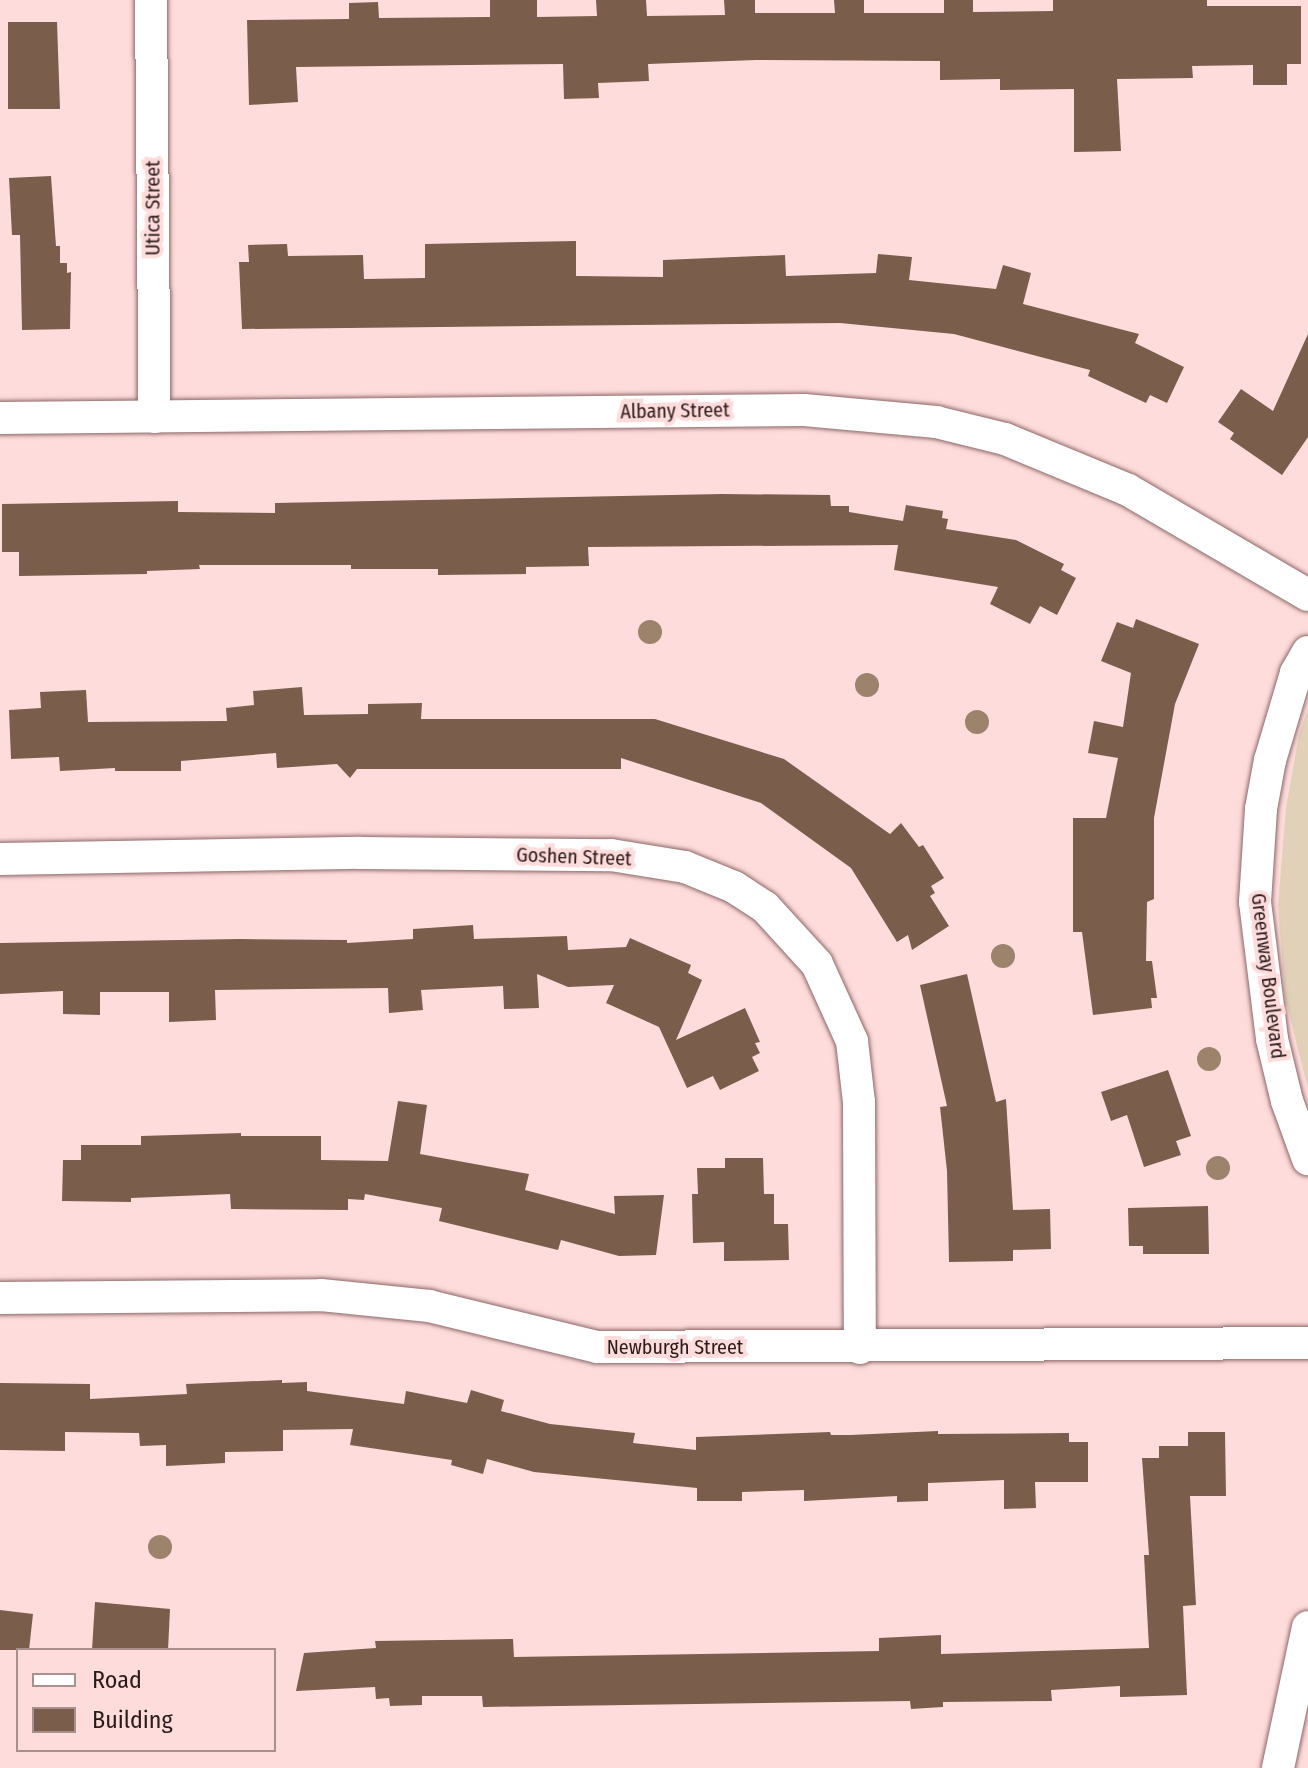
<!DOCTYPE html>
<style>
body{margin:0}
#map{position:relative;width:1308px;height:1768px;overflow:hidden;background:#fedcdb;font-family:"Fira Sans Condensed",sans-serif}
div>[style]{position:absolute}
.green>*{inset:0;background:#e1d1b8}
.building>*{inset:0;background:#7b5d4c}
.roads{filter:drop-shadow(0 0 2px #8c6767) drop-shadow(0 0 2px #8c6767)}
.street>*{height:32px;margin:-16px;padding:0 16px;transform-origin:16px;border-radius:16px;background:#fff}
.trees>*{width:24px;height:24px;margin:-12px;border-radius:50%;background:#9d826c}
span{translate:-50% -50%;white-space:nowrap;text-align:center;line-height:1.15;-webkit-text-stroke:8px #fedcdb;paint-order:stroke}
.street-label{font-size:20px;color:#2a1b1b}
.legend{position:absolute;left:16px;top:1648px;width:260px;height:104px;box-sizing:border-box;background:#fedcdb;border:2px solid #a98f8e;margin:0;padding:10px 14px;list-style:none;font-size:24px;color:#2a1b1b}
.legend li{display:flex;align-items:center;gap:16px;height:40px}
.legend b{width:40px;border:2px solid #a98f8e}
</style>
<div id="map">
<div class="green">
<div style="clip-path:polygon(1308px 708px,1308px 1089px,1285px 997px,1278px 905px,1286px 808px,1299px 734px)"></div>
</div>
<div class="building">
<div style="clip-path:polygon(490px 0,537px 0,537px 17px,597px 16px,596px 0,646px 0,647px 16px,725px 15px,724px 0,755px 0,755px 13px,835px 13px,834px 0,864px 0,864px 13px,944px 13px,944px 0,973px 0,973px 12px,1053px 11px,1053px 0,1207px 0,1207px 6px,1301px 6px,1301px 64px,1287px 64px,1287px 85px,1253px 85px,1253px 65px,1192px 66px,1193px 78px,1117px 79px,1121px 151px,1074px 152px,1074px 89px,1000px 90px,1000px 79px,940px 80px,940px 61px,756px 60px,648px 64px,649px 81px,598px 83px,599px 98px,564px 99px,563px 64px,296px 67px,298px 102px,249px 105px,247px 20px,349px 19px,349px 3px,378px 2px,379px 18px,490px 17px)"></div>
<div style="clip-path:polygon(8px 22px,57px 22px,60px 109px,8px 109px)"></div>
<div style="clip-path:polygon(51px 176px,56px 246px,60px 246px,60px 263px,67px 263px,67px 273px,71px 272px,70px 329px,22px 330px,20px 235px,12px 235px,9px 178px)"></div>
<div style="clip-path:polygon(576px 241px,576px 276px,663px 277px,663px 260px,785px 255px,786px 276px,876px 273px,878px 254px,912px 257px,909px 280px,996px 289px,1003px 265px,1031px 273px,1023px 304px,1139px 334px,1135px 343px,1184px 367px,1167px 403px,1150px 395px,1146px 403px,1088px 376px,1090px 370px,954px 334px,840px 323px,242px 329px,239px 262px,249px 262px,248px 245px,287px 244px,288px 256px,363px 255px,364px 279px,425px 278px,425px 244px)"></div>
<div style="clip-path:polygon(1308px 334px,1308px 437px,1282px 475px,1230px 439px,1234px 433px,1218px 422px,1241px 389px,1273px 411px)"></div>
<div style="clip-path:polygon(722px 494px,830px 495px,831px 506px,849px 506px,849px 512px,903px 521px,906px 505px,943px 511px,942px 518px,948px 519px,946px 529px,1016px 540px,1064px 564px,1061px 570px,1076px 578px,1057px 615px,1040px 606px,1030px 624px,990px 604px,998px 587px,894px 570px,898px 545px,588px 547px,589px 566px,526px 567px,526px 574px,438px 575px,438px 569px,351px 569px,351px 565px,199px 565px,200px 569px,147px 571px,147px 574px,19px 576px,19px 552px,2px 552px,2px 504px,178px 501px,178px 512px,275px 513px,275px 503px)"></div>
<div style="clip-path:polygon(1136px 619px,1199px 644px,1175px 704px,1154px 818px,1154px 899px,1147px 902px,1146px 961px,1152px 961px,1157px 998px,1151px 998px,1152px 1008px,1093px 1015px,1082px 932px,1073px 932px,1073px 818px,1106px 818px,1118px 758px,1088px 753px,1094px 721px,1123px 727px,1131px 673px,1101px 661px,1117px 622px,1133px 628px)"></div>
<div style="clip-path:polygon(302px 687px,304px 715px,368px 714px,368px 704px,422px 703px,421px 719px,655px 719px,784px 759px,890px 834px,901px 823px,919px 847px,923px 845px,944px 878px,931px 886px,935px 893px,930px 896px,949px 926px,912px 950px,908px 935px,897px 942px,851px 868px,761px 803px,621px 758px,621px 769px,357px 769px,350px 778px,337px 764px,277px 768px,276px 753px,181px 761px,181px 771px,115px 771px,115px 768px,60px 771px,59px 757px,11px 759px,9px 710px,41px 708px,40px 692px,86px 690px,88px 722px,227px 721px,226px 708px,254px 705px,253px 691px)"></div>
<div style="clip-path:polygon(473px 925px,474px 939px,567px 936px,568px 950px,626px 947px,630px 938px,691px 965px,688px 973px,702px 980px,676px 1040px,745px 1008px,760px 1042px,755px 1043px,760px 1053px,752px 1057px,759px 1071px,720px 1090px,713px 1076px,687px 1088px,659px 1027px,606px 1003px,614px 985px,568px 987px,537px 974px,539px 1008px,504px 1009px,503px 986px,421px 990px,423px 1010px,389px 1013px,388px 988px,215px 990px,216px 1020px,169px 1022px,169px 992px,100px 992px,100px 1015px,63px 1014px,63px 991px,0 994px,0 943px,239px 939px,347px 940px,347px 943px,413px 939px,413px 929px)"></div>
<div style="clip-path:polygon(967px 974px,996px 1102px,1006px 1099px,1013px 1210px,1050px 1209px,1051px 1249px,1013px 1250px,1013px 1261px,949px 1262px,947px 1171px,940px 1107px,947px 1106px,920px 985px)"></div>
<div style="clip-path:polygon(1168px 1070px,1191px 1136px,1176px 1141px,1181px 1155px,1144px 1167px,1127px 1115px,1111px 1121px,1101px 1092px)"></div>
<div style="clip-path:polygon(398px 1101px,427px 1105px,420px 1154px,529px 1174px,525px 1190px,615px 1214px,614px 1196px,664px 1195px,656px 1255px,619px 1256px,561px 1240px,558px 1250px,439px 1221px,442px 1208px,365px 1194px,364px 1200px,348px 1199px,348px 1210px,231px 1209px,230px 1194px,131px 1198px,131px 1202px,62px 1201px,63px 1160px,81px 1160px,81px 1145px,141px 1145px,141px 1136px,241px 1133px,241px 1136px,321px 1136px,321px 1160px,388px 1161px)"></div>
<div style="clip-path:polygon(725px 1158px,763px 1158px,764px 1194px,774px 1194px,774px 1224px,788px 1224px,789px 1260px,724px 1261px,724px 1242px,693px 1243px,692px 1194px,698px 1194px,697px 1168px,725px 1168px)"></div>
<div style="clip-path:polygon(1208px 1206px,1209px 1254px,1143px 1254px,1143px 1246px,1129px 1246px,1128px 1208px)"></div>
<div style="clip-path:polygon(282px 1380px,282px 1383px,307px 1382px,307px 1391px,404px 1404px,406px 1391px,467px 1403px,471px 1390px,504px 1400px,501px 1411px,550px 1424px,635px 1433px,633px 1443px,696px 1450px,696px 1437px,830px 1432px,831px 1435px,851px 1435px,938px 1431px,938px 1434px,1069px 1433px,1069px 1442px,1088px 1442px,1088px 1482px,1035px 1482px,1036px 1508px,1004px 1509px,1004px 1480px,928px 1483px,928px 1501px,897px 1502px,897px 1496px,804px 1501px,804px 1490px,742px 1492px,742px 1501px,697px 1501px,697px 1488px,534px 1472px,487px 1459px,483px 1474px,451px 1465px,452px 1460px,350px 1445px,353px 1429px,283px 1430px,283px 1451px,225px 1452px,225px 1463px,166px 1466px,166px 1445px,140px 1446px,139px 1433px,65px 1432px,65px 1451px,0 1450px,0 1383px,90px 1384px,90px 1399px,187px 1394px,186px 1384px)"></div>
<div style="clip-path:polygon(1188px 1432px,1225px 1432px,1226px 1496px,1190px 1496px,1196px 1605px,1183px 1606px,1187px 1695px,1120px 1697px,1120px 1686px,1051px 1690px,1052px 1701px,943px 1702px,943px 1707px,911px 1709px,910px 1701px,483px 1707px,482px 1696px,422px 1696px,422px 1705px,390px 1706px,389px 1698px,376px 1699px,375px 1687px,296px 1691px,304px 1653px,376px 1648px,375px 1641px,513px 1639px,514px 1657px,879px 1651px,879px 1638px,941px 1635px,941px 1654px,1149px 1648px,1144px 1555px,1149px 1555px,1142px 1458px,1159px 1458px,1159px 1446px,1188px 1446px)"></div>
<div style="clip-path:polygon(95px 1602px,170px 1609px,168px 1650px,92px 1650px)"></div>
<div style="clip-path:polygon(0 1610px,33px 1614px,29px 1650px,0 1650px)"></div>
</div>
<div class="roads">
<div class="street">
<div style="left:151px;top:0;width:417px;rotate:89.5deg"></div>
<div style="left:0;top:418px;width:804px;rotate:-0.57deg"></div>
<div style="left:804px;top:410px;width:133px;rotate:5.2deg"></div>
<div style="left:936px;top:422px;width:71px;rotate:13.8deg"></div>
<div style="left:1005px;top:439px;width:133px;rotate:22.5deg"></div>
<div style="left:1128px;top:490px;width:208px;rotate:30.3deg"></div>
<div style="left:1308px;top:652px;width:24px;rotate:120deg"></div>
<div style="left:1296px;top:673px;width:91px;rotate:106.6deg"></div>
<div style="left:1270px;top:760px;width:50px;rotate:100.4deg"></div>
<div style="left:1261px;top:809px;width:93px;rotate:93.7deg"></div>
<div style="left:1255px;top:902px;width:138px;rotate:82.9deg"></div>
<div style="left:1272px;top:1039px;width:64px;rotate:76.4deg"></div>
<div style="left:1287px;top:1101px;width:62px;rotate:70.1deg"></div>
<div style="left:0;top:859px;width:360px;rotate:-1deg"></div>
<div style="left:360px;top:853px;width:251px;rotate:0.5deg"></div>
<div style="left:611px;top:855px;width:75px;rotate:9.2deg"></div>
<div style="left:685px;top:867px;width:53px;rotate:22.2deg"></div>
<div style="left:734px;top:887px;width:37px;rotate:33deg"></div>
<div style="left:765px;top:907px;width:77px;rotate:47.6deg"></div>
<div style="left:817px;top:964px;width:85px;rotate:65.6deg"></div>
<div style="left:852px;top:1041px;width:61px;rotate:83.5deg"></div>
<div style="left:859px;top:1102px;width:246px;rotate:89.8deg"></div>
<div style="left:0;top:1298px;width:321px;rotate:-0.5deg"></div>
<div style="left:321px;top:1295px;width:109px;rotate:5.8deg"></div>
<div style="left:429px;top:1306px;width:173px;rotate:13.7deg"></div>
<div style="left:597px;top:1347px;width:711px;rotate:-0.32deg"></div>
<div style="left:1278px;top:1768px;width:144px;rotate:-78deg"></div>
</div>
</div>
<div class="trees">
<div style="left:650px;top:632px"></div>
<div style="left:867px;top:685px"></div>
<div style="left:977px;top:722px"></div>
<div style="left:1003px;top:956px"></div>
<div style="left:1209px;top:1059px"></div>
<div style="left:1218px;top:1168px"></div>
<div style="left:160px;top:1547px"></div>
</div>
<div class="street-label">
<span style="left:153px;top:208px;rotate:-90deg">Utica Street</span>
<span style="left:675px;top:411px;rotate:-1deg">Albany Street</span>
<span style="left:574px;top:857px;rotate:2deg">Goshen Street</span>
<span style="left:1268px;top:976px;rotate:83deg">Greenway Boulevard</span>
<span style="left:675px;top:1347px">Newburgh Street</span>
</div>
<ul class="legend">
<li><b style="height:10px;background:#fff"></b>Road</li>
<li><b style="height:22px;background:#7b5d4c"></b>Building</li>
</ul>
</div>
